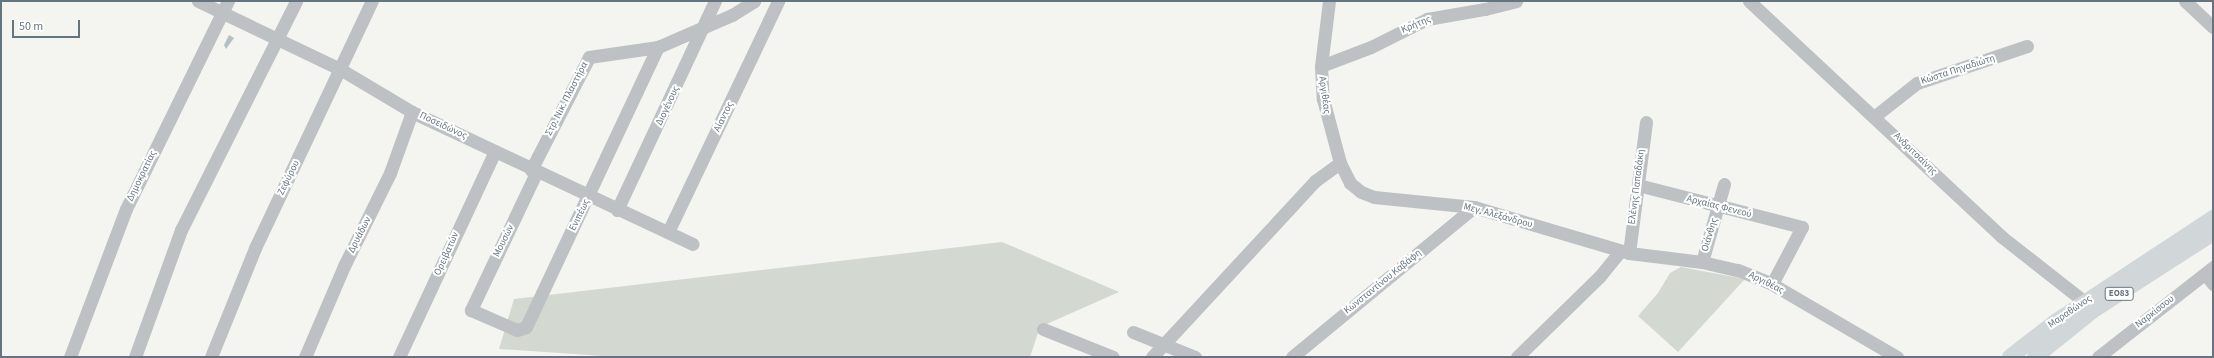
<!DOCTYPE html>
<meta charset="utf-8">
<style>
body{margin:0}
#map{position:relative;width:2214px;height:358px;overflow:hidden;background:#f4f4f0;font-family:"Source Sans 3",sans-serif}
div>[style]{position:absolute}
.green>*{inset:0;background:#d3d9d0}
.water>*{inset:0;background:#b4c1c4}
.minor>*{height:13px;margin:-6.5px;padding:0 6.5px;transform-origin:6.5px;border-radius:6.5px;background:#bdc1c4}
.major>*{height:16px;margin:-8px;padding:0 8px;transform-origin:8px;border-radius:8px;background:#d1d6d9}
span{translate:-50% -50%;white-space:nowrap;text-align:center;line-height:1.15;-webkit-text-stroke:4px #fff;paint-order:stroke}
.shield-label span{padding:1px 3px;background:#fff;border:1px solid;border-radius:3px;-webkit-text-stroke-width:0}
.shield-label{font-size:9px;color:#65757f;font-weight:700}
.street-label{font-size:10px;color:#65757f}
.frame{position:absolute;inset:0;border:2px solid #65757f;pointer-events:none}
.scale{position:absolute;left:12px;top:20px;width:68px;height:18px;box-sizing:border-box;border:2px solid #65757f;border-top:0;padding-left:5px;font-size:12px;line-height:14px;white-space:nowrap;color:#65757f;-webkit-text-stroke:3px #fff;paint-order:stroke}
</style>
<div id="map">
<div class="green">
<div style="clip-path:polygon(1002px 242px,1119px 292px,1040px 327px,1030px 357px,618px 357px,499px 349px,514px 299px)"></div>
<div style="clip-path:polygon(1681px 267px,1745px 279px,1678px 352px,1638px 316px,1658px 293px,1670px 273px)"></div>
</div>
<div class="water">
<div style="clip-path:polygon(229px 35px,234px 38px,226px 49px,224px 45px)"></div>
</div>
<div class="minor">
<div style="left:198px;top:1px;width:157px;rotate:25.6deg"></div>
<div style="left:340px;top:69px;width:84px;rotate:30.8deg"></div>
<div style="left:412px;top:112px;width:310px;rotate:25.2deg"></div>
<div style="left:1329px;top:1px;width:65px;rotate:97deg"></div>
<div style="left:1321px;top:66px;width:33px;rotate:87deg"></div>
<div style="left:1323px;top:99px;width:66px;rotate:75.1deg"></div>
<div style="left:1340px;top:163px;width:22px;rotate:63deg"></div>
<div style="left:1350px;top:183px;width:14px;rotate:39deg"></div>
<div style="left:1361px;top:192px;width:14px;rotate:21deg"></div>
<div style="left:1374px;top:197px;width:100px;rotate:5.7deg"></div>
<div style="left:1474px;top:207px;width:162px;rotate:16.5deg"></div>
<div style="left:1629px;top:253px;width:74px;rotate:7deg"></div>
<div style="left:1702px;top:262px;width:37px;rotate:13deg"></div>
<div style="left:1738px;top:270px;width:37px;rotate:22deg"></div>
<div style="left:1772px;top:284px;width:145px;rotate:30.3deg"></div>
<div style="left:1749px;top:1px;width:346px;rotate:43deg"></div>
<div style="left:2002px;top:237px;width:105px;rotate:38.1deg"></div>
<div style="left:2185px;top:1px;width:38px;rotate:43deg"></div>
<div style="left:1321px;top:66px;width:53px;rotate:-20.8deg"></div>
<div style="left:1371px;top:47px;width:63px;rotate:-26.6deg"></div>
<div style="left:1427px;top:19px;width:59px;rotate:-9.8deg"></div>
<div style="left:1485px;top:9px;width:32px;rotate:-14deg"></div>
<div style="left:1875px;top:116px;width:53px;rotate:-38.2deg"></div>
<div style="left:1917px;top:83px;width:116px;rotate:-18.6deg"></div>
<div style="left:531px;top:170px;width:127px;rotate:-62.8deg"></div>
<div style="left:589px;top:57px;width:70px;rotate:-8.2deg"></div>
<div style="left:658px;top:47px;width:81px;rotate:-23.4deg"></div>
<div style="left:732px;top:15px;width:26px;rotate:-32deg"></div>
<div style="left:536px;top:173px;width:152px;rotate:115.4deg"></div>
<div style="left:471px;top:310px;width:50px;rotate:23.5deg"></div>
<div style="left:517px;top:330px;width:9px;rotate:-18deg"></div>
<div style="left:526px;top:327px;width:310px;rotate:-64.8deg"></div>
<div style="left:1638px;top:185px;width:169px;rotate:14.4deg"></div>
<div style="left:1802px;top:227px;width:64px;rotate:117.8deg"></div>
<div style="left:617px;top:210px;width:231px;rotate:-64.9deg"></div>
<div style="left:668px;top:232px;width:256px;rotate:-64.5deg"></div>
<div style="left:1629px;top:253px;width:132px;rotate:-82.6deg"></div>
<div style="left:1702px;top:262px;width:81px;rotate:-74.2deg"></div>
<div style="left:2205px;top:274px;width:13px;rotate:51deg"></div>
<div style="left:1043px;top:329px;width:75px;rotate:21.8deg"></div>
<div style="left:1133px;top:332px;width:67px;rotate:22deg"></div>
<div style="left:70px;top:357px;width:158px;rotate:-69.3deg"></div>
<div style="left:126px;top:209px;width:232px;rotate:-63.9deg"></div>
<div style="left:135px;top:357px;width:135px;rotate:-70.1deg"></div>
<div style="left:181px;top:230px;width:256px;rotate:-63.3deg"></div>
<div style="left:211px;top:357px;width:118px;rotate:-68deg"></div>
<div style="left:255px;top:248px;width:273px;rotate:-64.7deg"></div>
<div style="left:305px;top:357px;width:99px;rotate:-66.8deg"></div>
<div style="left:344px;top:266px;width:104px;rotate:-63.7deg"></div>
<div style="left:390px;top:173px;width:65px;rotate:-70.2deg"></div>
<div style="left:399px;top:357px;width:227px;rotate:-65deg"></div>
<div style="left:1152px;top:357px;width:240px;rotate:-47.2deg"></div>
<div style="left:1315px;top:181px;width:31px;rotate:-36deg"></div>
<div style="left:1292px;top:357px;width:236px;rotate:-39.5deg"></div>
<div style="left:1517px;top:357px;width:116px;rotate:-44.3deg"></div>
<div style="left:1600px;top:276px;width:32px;rotate:-51deg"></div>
<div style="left:2098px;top:357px;width:146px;rotate:-38deg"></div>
</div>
<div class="major">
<div style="left:2010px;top:357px;width:56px;rotate:-37.7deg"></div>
<div style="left:2054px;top:323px;width:191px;rotate:-33.4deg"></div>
<div style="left:2035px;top:357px;width:73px;rotate:-38.9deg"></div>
<div style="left:2092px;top:311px;width:144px;rotate:-32.8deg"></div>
</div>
<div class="shield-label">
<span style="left:2119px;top:294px">ΕΟ83</span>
</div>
<div class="street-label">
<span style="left:1416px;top:25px;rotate:-23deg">Κρήτης</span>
<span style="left:1958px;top:70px;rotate:-18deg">Κώστα Πηγαδιώτη</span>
<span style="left:1324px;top:95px;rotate:82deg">Αργιθέας</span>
<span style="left:567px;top:99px;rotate:-63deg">Στρ. Νικ. Πλαστήρα</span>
<span style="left:668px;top:106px;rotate:-65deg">Διογένους</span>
<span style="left:724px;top:117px;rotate:-64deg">Αίαντος</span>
<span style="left:443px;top:126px;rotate:25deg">Ποσειδώνος</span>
<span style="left:1915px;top:154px;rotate:44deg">Ανδριτσαίνης</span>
<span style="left:142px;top:176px;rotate:-64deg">Δημοκρατίας</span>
<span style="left:289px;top:178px;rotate:-64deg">Ζεφύρου</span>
<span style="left:1637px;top:187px;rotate:-83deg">Ελένης Παπαδάκη</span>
<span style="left:1719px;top:207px;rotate:14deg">Αρχαίας Φενεού</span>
<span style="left:580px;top:215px;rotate:-64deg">Ενιπέως</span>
<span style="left:1498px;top:216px;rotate:15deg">Μεγ. Αλεξάνδρου</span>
<span style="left:360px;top:235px;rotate:-63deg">Δρυάδων</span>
<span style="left:1710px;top:235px;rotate:-73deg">Οιάνθης</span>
<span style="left:504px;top:241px;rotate:-64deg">Μουσών</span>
<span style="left:447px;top:254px;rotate:-66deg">Ορειβατών</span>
<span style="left:1383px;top:282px;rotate:-39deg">Κωνσταντίνου Καβάφη</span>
<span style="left:1766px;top:283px;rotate:27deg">Αργιθέας</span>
<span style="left:2070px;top:312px;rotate:-34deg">Μαραθώνος</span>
<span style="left:2155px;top:312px;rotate:-38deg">Ναρκίσσου</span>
</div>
<div class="frame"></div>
<div class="scale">50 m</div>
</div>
